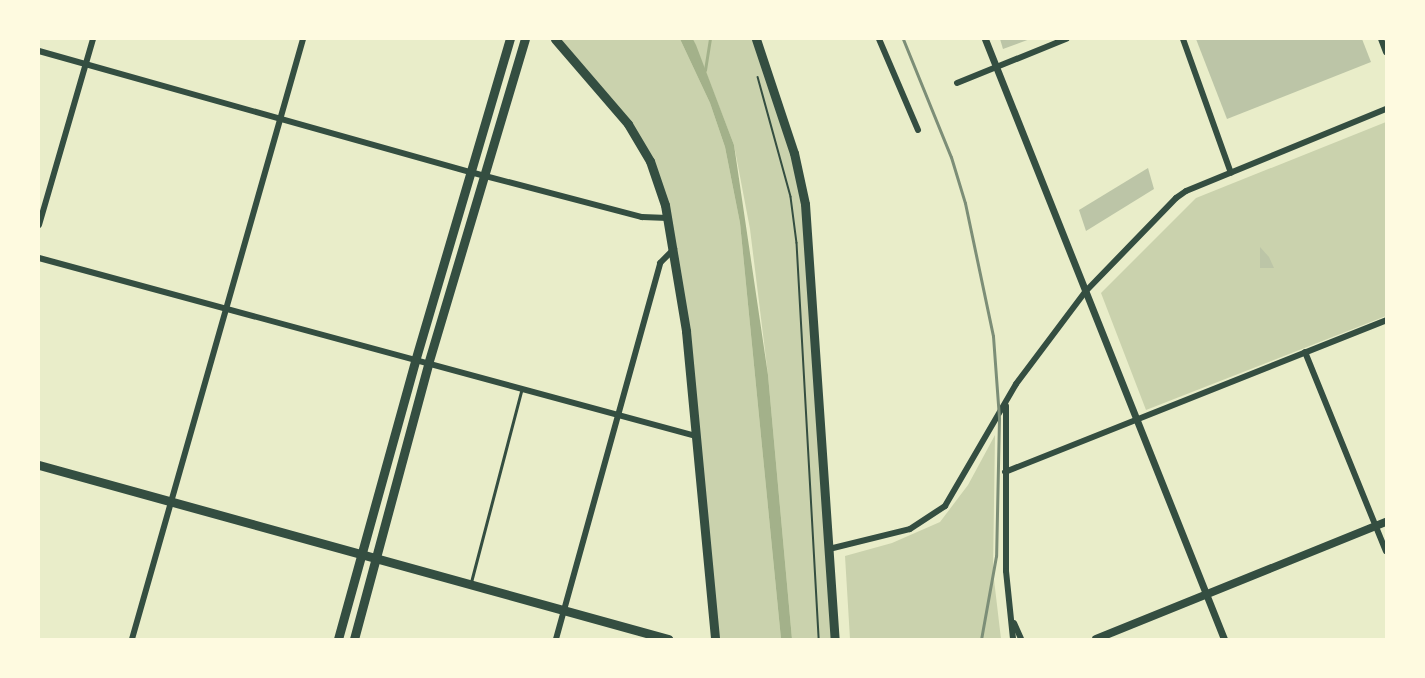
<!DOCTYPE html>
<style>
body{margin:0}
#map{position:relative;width:1425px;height:678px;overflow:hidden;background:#e9edc9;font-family:Raleway,sans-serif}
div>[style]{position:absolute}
.green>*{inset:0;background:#cad2ad}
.water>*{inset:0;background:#a3b18a}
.stream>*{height:3px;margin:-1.5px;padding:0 1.5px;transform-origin:1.5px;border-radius:1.5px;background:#a3b18a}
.building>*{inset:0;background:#bcc5a7}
.path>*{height:1.5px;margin:-0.75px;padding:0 0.75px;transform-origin:0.75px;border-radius:0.75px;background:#344e41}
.service>*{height:3px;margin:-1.5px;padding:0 1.5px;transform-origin:1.5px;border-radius:1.5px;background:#344e41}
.minor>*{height:6px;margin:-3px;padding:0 3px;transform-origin:3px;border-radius:3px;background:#344e41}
.tertiary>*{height:7px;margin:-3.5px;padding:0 3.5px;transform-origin:3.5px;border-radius:3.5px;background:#344e41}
.secondary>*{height:8px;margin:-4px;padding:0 4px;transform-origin:4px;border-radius:4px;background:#344e41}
.primary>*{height:9px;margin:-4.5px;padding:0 4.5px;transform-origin:4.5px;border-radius:4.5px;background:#344e41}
.rail>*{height:3px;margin:-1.5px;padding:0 1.5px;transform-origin:1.5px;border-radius:1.5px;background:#7c8e77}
span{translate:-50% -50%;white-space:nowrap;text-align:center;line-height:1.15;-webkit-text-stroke:6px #fefae0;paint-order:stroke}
.frame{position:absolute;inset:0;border:40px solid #fefae0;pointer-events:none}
</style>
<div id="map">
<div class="green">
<div style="clip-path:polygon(555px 39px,680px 39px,710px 103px,725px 147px,740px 223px,781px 639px,715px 639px,686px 331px,665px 205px,640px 143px)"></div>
<div style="clip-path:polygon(693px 39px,756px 39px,801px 180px,835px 639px,792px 639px,768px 375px,750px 229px,734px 145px)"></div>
<div style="clip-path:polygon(1386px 122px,1386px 316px,1146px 410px,1101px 293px,1196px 198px)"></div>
<div style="clip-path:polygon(995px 435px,993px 571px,1001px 639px,850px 639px,845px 556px,892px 543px,940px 522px,968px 485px)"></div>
</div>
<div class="water">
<div style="clip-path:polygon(680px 39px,693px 39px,696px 45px,734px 145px,768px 375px,792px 639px,781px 639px,740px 223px,725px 147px,710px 103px)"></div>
</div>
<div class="stream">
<div style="left:705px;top:70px;width:31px;rotate:-81deg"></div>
</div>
<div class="building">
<div style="clip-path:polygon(1000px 39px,1030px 39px,1003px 49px)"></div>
<div style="clip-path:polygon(1196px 39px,1362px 39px,1371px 62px,1227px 119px)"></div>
<div style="clip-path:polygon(1148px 168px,1154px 189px,1086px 231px,1079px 210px)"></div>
<div style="clip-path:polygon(1260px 247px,1269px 257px,1274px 268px,1260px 268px)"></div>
</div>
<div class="path">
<div style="left:758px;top:77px;width:124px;rotate:74.6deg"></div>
<div style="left:791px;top:197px;width:46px;rotate:82.6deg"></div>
<div style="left:797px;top:243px;width:397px;rotate:86.8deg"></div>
</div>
<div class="service">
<div style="left:471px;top:582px;width:201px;rotate:-75.3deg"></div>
</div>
<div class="minor">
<div style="left:879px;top:39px;width:99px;rotate:66.8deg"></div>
<div style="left:1183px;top:39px;width:142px;rotate:70.3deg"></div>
<div style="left:1381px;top:39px;width:14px;rotate:69deg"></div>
<div style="left:39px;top:51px;width:448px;rotate:15.7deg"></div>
<div style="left:470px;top:172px;width:178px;rotate:14.7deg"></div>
<div style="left:642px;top:217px;width:26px;rotate:2deg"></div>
<div style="left:957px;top:83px;width:118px;rotate:-22deg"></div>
<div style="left:39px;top:225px;width:194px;rotate:-73.8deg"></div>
<div style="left:39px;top:258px;width:681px;rotate:15.16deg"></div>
<div style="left:1305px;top:352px;width:215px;rotate:67.9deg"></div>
<div style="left:1006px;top:406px;width:165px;rotate:90deg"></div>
<div style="left:1006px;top:571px;width:68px;rotate:84.1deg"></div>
<div style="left:1005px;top:472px;width:410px;rotate:-21.7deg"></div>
<div style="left:829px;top:549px;width:83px;rotate:-13.9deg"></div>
<div style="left:910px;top:529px;width:42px;rotate:-33.3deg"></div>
<div style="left:945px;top:506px;width:141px;rotate:-59.8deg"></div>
<div style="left:1016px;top:384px;width:115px;rotate:-53.1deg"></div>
<div style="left:1085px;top:292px;width:131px;rotate:-45.9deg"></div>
<div style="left:1176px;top:198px;width:12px;rotate:-35deg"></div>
<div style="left:1186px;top:191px;width:216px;rotate:-22.3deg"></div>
<div style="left:1014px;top:623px;width:17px;rotate:66deg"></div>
<div style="left:132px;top:639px;width:624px;rotate:-74.09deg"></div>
<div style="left:556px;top:639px;width:390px;rotate:-74.5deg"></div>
<div style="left:660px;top:263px;width:20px;rotate:-45deg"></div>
</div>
<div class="tertiary">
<div style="left:985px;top:39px;width:646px;rotate:68.28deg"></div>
</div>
<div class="secondary">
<div style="left:1096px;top:639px;width:313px;rotate:-22deg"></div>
</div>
<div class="primary">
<div style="left:555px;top:39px;width:112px;rotate:49.3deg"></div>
<div style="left:628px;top:124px;width:43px;rotate:59.3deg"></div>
<div style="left:650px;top:161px;width:46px;rotate:71.2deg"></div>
<div style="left:665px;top:205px;width:128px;rotate:80.5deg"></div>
<div style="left:686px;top:331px;width:309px;rotate:84.6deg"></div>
<div style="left:756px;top:39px;width:120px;rotate:71.6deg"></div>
<div style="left:794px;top:153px;width:52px;rotate:77.8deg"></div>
<div style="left:805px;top:204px;width:436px;rotate:86.1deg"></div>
<div style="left:39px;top:465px;width:653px;rotate:15.46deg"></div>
<div style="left:338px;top:639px;width:288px;rotate:-74.5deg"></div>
<div style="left:415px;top:361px;width:336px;rotate:-73.6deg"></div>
<div style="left:354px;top:639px;width:285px;rotate:-74.9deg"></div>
<div style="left:428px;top:364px;width:339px;rotate:-73.4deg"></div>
</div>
<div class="rail">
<div style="left:903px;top:39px;width:127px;rotate:67.9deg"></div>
<div style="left:951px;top:157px;width:48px;rotate:73.1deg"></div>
<div style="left:965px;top:203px;width:136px;rotate:78.1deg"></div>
<div style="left:993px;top:336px;width:82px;rotate:85.8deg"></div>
<div style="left:999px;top:418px;width:138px;rotate:91.2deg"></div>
<div style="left:996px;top:556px;width:84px;rotate:100.2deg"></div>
</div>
<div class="frame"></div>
</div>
